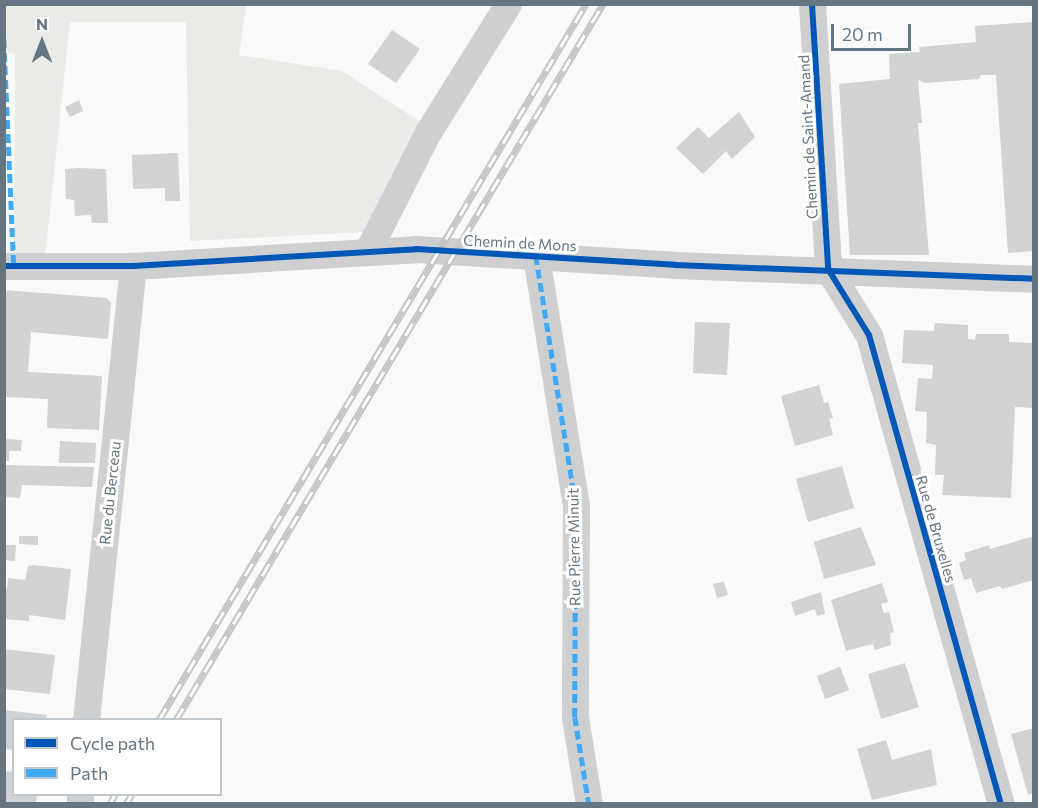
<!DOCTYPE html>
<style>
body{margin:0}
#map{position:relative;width:1038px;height:808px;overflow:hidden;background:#f9f9f9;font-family:Commissioner,sans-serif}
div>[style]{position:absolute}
.green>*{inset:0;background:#e8ebe6}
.building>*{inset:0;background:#d0d2d3}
.minor>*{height:27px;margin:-13.5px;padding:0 13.5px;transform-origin:13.5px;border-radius:13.5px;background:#cecfd0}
.rail>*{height:7px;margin-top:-3.5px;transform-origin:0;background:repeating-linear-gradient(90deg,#fff 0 14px,#c3c5c6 0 28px);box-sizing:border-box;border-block:2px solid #c3c5c6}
.quiet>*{height:4.5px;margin-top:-2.25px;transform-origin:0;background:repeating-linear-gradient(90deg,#3fa9f5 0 9px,transparent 0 13.5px)}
.cycleway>*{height:6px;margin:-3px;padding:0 3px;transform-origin:3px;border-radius:3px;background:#0057b8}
span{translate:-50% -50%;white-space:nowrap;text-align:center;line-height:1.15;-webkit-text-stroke:6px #fff;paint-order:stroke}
.street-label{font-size:15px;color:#657683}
.frame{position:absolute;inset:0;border:6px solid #657683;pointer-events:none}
.legend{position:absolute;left:12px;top:718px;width:210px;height:78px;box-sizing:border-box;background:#fff;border:2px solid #c1c8cd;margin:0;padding:8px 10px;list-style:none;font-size:18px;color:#657683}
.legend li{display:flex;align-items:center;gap:12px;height:30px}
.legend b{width:30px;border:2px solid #c1c8cd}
.north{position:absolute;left:12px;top:12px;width:60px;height:60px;-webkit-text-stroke:4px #fff;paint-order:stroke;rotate:0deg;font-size:16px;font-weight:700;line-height:24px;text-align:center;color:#657683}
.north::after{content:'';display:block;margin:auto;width:21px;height:27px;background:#657683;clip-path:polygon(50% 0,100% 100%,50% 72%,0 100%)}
.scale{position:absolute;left:831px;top:24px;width:80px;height:27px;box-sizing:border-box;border:3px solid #657683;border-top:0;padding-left:8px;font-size:18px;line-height:21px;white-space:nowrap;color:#657683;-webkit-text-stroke:4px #fff;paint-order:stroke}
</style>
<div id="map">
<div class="green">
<div style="clip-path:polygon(4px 5px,246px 5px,239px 55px,342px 71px,419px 121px,363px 232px,190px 241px,186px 22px,70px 22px,44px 266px,14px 265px,15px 54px,5px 52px)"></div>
</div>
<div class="building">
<div style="clip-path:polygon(1034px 22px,1034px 251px,1008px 253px,996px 75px,981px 75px,979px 79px,925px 83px,918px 80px,922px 123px,918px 123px,929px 255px,850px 255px,839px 84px,890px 79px,889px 54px,920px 52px,919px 47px,976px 42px,975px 26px)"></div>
<div style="clip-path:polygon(392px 30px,420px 49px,396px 83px,368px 64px)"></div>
<div style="clip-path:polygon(79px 100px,83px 111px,70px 117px,65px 107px)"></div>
<div style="clip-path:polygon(739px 112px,755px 137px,732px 159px,726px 151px,703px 174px,676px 148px,698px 127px,709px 138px)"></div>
<div style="clip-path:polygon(178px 153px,180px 201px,165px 201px,165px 188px,133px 189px,132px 155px)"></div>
<div style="clip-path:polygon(79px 168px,106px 169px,108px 223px,92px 223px,91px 215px,75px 216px,74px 200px,66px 199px,65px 169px)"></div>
<div style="clip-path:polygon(4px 290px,107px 298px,111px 303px,108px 339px,31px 332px,28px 372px,102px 376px,99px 430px,47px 428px,48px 399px,4px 397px)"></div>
<div style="clip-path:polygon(695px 322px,730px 323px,727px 375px,693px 373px)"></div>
<div style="clip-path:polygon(935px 323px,968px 325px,968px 339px,975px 340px,976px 334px,1009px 334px,1009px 342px,1032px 343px,1034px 408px,1015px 407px,1011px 498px,942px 495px,944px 475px,935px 475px,936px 445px,926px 443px,927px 412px,915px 411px,918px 378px,932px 379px,933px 365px,902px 363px,904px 330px,934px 331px)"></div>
<div style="clip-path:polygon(819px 385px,824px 403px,828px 402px,833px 418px,829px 419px,833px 435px,795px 446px,781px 396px)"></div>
<div style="clip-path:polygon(4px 439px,22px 440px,21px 451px,9px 451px,9px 461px,4px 461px)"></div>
<div style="clip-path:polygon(60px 441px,96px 443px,95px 463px,59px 463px)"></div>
<div style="clip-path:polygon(4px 465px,94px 467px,92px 487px,22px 485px,20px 498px,4px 497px)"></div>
<div style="clip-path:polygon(842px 466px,854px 508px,808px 522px,796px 479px)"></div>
<div style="clip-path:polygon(861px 527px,876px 565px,824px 579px,814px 542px)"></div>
<div style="clip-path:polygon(19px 536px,38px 536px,38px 545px,19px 544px)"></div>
<div style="clip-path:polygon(1034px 536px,1034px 580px,1002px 589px,1000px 586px,976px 593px,971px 578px,964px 580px,959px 563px,966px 560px,964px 553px,989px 545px,990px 549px)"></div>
<div style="clip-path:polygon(4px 545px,16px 545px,15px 561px,4px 560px)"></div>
<div style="clip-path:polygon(33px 565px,71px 569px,65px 620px,29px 615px,29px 621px,4px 619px,4px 588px,7px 589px,8px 578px,25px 580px,28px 566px)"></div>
<div style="clip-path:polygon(724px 582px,728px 595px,717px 598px,713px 584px)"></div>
<div style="clip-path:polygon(882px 583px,888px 602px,881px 604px,884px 613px,889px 612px,894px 632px,890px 633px,891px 645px,875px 650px,873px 644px,846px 651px,831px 600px)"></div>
<div style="clip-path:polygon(821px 592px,825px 614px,817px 616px,815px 609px,795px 616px,791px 602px)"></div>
<div style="clip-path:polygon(4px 649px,55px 655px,50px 694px,4px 689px)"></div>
<div style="clip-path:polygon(905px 663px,919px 707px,881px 719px,868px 674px)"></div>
<div style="clip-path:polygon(840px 667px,849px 690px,825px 699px,817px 676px)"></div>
<div style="clip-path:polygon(5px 710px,47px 715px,46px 720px,14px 720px,14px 750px,5px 749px)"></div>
<div style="clip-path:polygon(1034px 728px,1034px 793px,1028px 795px,1011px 734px)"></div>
<div style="clip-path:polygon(886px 740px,892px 760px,931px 749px,937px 785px,872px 800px,857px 749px)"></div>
<div style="clip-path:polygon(4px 771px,14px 772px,14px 794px,37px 794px,36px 804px,4px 804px)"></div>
</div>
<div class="minor">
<div style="left:812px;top:4px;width:265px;rotate:86.5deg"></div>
<div style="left:828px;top:269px;width:78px;rotate:58.2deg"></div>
<div style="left:869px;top:335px;width:487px;rotate:74.3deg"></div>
<div style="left:367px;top:252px;width:135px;rotate:-63.1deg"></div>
<div style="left:428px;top:132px;width:151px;rotate:-58deg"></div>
<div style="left:536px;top:256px;width:252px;rotate:80.9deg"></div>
<div style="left:576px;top:505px;width:212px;rotate:90.3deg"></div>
<div style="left:575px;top:717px;width:88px;rotate:80.9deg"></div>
<div style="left:4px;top:266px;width:129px"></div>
<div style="left:133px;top:266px;width:284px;rotate:-3.4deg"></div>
<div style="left:416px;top:249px;width:259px;rotate:3.5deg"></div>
<div style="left:675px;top:265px;width:359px;rotate:2.2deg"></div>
<div style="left:86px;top:720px;width:456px;rotate:-84.1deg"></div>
<div style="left:80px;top:804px;width:10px;rotate:-90deg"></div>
</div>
<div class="rail">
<div style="left:159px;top:720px;width:834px;rotate:-59.19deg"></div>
<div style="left:176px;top:720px;width:834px;rotate:-59.19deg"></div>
<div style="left:110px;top:804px;width:11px;rotate:-63deg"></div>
<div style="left:126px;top:804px;width:12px;rotate:-59deg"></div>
</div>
<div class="quiet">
<div style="left:4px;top:39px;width:226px;rotate:87.5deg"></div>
<div style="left:536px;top:256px;width:252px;rotate:80.9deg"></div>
<div style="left:576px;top:505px;width:212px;rotate:90.3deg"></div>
<div style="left:575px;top:717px;width:88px;rotate:80.9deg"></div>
</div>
<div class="cycleway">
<div style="left:812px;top:4px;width:265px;rotate:86.5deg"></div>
<div style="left:828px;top:269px;width:78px;rotate:58.2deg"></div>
<div style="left:869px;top:335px;width:487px;rotate:74.3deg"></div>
<div style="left:4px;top:266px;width:129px"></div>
<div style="left:133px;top:266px;width:284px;rotate:-3.4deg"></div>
<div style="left:416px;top:249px;width:259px;rotate:3.5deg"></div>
<div style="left:675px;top:265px;width:359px;rotate:2.2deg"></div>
</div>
<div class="street-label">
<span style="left:808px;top:137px;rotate:-93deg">Chemin de Saint-Amand</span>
<span style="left:520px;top:243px;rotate:3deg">Chemin de Mons</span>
<span style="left:110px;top:493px;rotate:-84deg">Rue du Berceau</span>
<span style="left:936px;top:529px;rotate:74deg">Rue de Bruxelles</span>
<span style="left:574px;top:547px;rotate:-91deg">Rue Pierre Minuit</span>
</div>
<div class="frame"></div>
<ul class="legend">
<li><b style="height:8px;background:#0057b8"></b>Cycle path</li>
<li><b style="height:8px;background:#3fa9f5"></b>Path</li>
</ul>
<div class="north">N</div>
<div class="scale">20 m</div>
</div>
